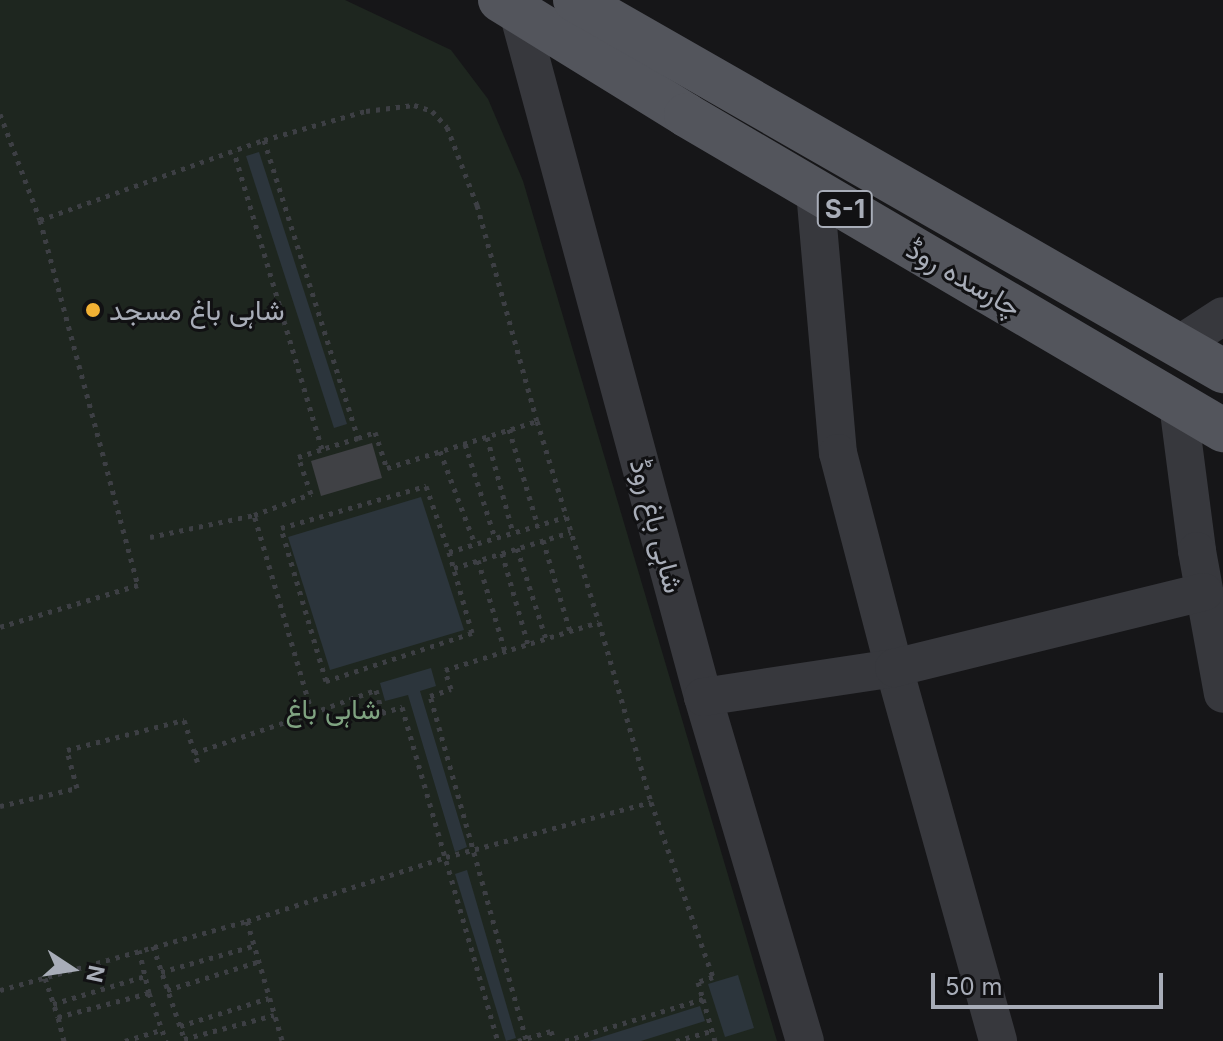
<!DOCTYPE html>
<meta charset="utf-8">
<style>
body{margin:0}
#map{position:relative;width:1223px;height:1041px;overflow:hidden;background:#161618;font-family:Inter,Vazirmatn,sans-serif}
div>[style]{position:absolute}
.green>*{inset:0;background:#1e261f}
.water>*{inset:0;background:#2c353c}
.building>*{inset:0;background:#404145}
.path>*{height:5px;margin-top:-2.5px;transform-origin:0;background:repeating-linear-gradient(90deg,#3d3f44 0 4px,transparent 0 10px)}
.minor>*{height:38px;margin:-19px;padding:0 19px;transform-origin:19px;border-radius:19px;background:#37383d}
.major>*{height:44px;margin:-22px;padding:0 22px;transform-origin:22px;border-radius:22px;background:#53555c}
.dots>*{width:22px;height:22px;translate:-50% -50%;box-sizing:border-box;border:4px solid #111113;border-radius:50%}
span{translate:-50% -50%;white-space:nowrap;text-align:center;line-height:1.15;-webkit-text-stroke:6px #111113;paint-order:stroke}
.shield-label span{padding:2px 6px;background:#111113;border:2px solid;border-radius:6px;-webkit-text-stroke-width:0}
.shield-label{font-size:26px;color:#a8adb8;font-weight:700}
.street-label{font-size:28px;color:#a8adb8}
.poi-label{font-size:28px;color:#a8adb8}
.left{translate:0 -50%;text-align:left}
.park-label{font-size:28px;color:#7fa381}
.north{position:absolute;left:32px;top:929px;width:80px;height:80px;-webkit-text-stroke:6px #111113;paint-order:stroke;rotate:102deg;font-size:22px;font-weight:700;line-height:32px;text-align:center;color:#a8adb8}
.north::after{content:'';display:block;margin:auto;width:28px;height:36px;background:#a8adb8;clip-path:polygon(50% 0,100% 100%,50% 72%,0 100%)}
.scale{position:absolute;left:931px;top:973px;width:232px;height:36px;box-sizing:border-box;border:4px solid #a8adb8;border-top:0;padding-left:10px;font-size:24px;line-height:28px;white-space:nowrap;color:#a8adb8;-webkit-text-stroke:6px #111113;paint-order:stroke}
</style>
<div id="map">
<div class="green">
<div style="clip-path:polygon(0 0,345px 0,451px 50px,488px 99px,523px 181px,777px 1041px,0 1041px)"></div>
</div>
<div class="water">
<div style="clip-path:polygon(259px 152px,347px 424px,334px 428px,246px 156px)"></div>
<div style="clip-path:polygon(421px 497px,464px 630px,330px 670px,288px 537px)"></div>
<div style="clip-path:polygon(431px 668px,436px 686px,420px 691px,467px 847px,455px 852px,408px 695px,385px 701px,380px 683px)"></div>
<div style="clip-path:polygon(467px 870px,516px 1038px,506px 1041px,455px 874px)"></div>
<div style="clip-path:polygon(738px 975px,754px 1028px,725px 1037px,708px 984px)"></div>
<div style="clip-path:polygon(700px 1006px,705px 1021px,641px 1041px,589px 1041px)"></div>
</div>
<div class="building">
<div style="clip-path:polygon(372px 443px,382px 478px,321px 496px,311px 461px)"></div>
</div>
<div class="path">
<div style="left:0;top:114px;width:113px;rotate:69.3deg"></div>
<div style="left:40px;top:220px;width:378px;rotate:75deg"></div>
<div style="left:138px;top:585px;width:144px;rotate:163.1deg"></div>
<div style="left:264px;top:140px;width:106px;rotate:-15.9deg"></div>
<div style="left:366px;top:111px;width:48px;rotate:-7.1deg"></div>
<div style="left:414px;top:105px;width:19px;rotate:18deg"></div>
<div style="left:432px;top:111px;width:22px;rotate:47deg"></div>
<div style="left:447px;top:127px;width:84px;rotate:69deg"></div>
<div style="left:477px;top:205px;width:224px;rotate:74.5deg"></div>
<div style="left:537px;top:421px;width:210px;rotate:72.9deg"></div>
<div style="left:40px;top:220px;width:238px;rotate:-19.7deg"></div>
<div style="left:264px;top:140px;width:312px;rotate:72.5deg"></div>
<div style="left:358px;top:438px;width:38px;rotate:163deg"></div>
<div style="left:322px;top:449px;width:310px;rotate:-106.5deg"></div>
<div style="left:509px;top:429px;width:101px;rotate:73.4deg"></div>
<div style="left:487px;top:437px;width:99px;rotate:74.8deg"></div>
<div style="left:358px;top:438px;width:18px;rotate:-19deg"></div>
<div style="left:375px;top:432px;width:38px;rotate:72deg"></div>
<div style="left:387px;top:468px;width:157px;rotate:-17.4deg"></div>
<div style="left:465px;top:444px;width:99px;rotate:72.3deg"></div>
<div style="left:440px;top:451px;width:99px;rotate:69.4deg"></div>
<div style="left:150px;top:537px;width:106px;rotate:-11.9deg"></div>
<div style="left:254px;top:515px;width:61px;rotate:-20.2deg"></div>
<div style="left:311px;top:494px;width:39px;rotate:-109deg"></div>
<div style="left:298px;top:457px;width:25px;rotate:-18deg"></div>
<div style="left:543px;top:540px;width:95px;rotate:73.5deg"></div>
<div style="left:517px;top:548px;width:96px;rotate:72.3deg"></div>
<div style="left:449px;top:552px;width:84px;rotate:74.1deg"></div>
<div style="left:472px;top:633px;width:154px;rotate:161.8deg"></div>
<div style="left:326px;top:681px;width:159px;rotate:-106.4deg"></div>
<div style="left:281px;top:528px;width:151px;rotate:-16.2deg"></div>
<div style="left:426px;top:486px;width:70px;rotate:70.8deg"></div>
<div style="left:449px;top:552px;width:122px;rotate:-16.7deg"></div>
<div style="left:502px;top:553px;width:95px;rotate:74.1deg"></div>
<div style="left:478px;top:560px;width:95px;rotate:73.5deg"></div>
<div style="left:454px;top:568px;width:122px;rotate:-17.1deg"></div>
<div style="left:312px;top:713px;width:68px;rotate:-19.8deg"></div>
<div style="left:376px;top:690px;width:24px;rotate:75deg"></div>
<div style="left:382px;top:713px;width:21px;rotate:-17deg"></div>
<div style="left:402px;top:707px;width:348px;rotate:74deg"></div>
<div style="left:194px;top:753px;width:125px;rotate:-18.7deg"></div>
<div style="left:312px;top:713px;width:206px;rotate:-106.3deg"></div>
<div style="left:0;top:806px;width:79px;rotate:-13.2deg"></div>
<div style="left:77px;top:788px;width:39px;rotate:-105deg"></div>
<div style="left:67px;top:750px;width:121px;rotate:-14.4deg"></div>
<div style="left:184px;top:720px;width:46px;rotate:72.3deg"></div>
<div style="left:247px;top:921px;width:124px;rotate:73.6deg"></div>
<div style="left:153px;top:946px;width:100px;rotate:71.4deg"></div>
<div style="left:139px;top:950px;width:44px;rotate:76.9deg"></div>
<div style="left:161px;top:972px;width:96px;rotate:-15.8deg"></div>
<div style="left:45px;top:978px;width:41px;rotate:71.6deg"></div>
<div style="left:0;top:990px;width:256px;rotate:-15.6deg"></div>
<div style="left:247px;top:921px;width:209px;rotate:-17.8deg"></div>
<div style="left:446px;top:857px;width:212px;rotate:-15deg"></div>
<div style="left:167px;top:990px;width:94px;rotate:-17.3deg"></div>
<div style="left:703px;top:999px;width:44px;rotate:74.1deg"></div>
<div style="left:53px;top:1004px;width:96px;rotate:-16.9deg"></div>
<div style="left:180px;top:1026px;width:93px;rotate:-17.5deg"></div>
<div style="left:184px;top:1039px;width:93px;rotate:-14.9deg"></div>
<div style="left:526px;top:1039px;width:356px;rotate:-105.6deg"></div>
<div style="left:430px;top:696px;width:22px;rotate:-18deg"></div>
<div style="left:451px;top:689px;width:20px;rotate:-108deg"></div>
<div style="left:445px;top:670px;width:161px;rotate:-17.3deg"></div>
<div style="left:599px;top:622px;width:187px;rotate:73.9deg"></div>
<div style="left:651px;top:802px;width:186px;rotate:70.5deg"></div>
<div style="left:713px;top:977px;width:16px;rotate:162deg"></div>
<div style="left:698px;top:982px;width:18px;rotate:74deg"></div>
<div style="left:703px;top:999px;width:144px;rotate:163.1deg"></div>
<div style="left:64px;top:1041px;width:25px;rotate:-104deg"></div>
<div style="left:58px;top:1017px;width:94px;rotate:-14.8deg"></div>
<div style="left:149px;top:993px;width:51px;rotate:70.5deg"></div>
<div style="left:125px;top:1041px;width:38px;rotate:-17deg"></div>
<div style="left:518px;top:1041px;width:34px;rotate:-17deg"></div>
<div style="left:551px;top:1031px;width:10px;rotate:73deg"></div>
<div style="left:676px;top:1041px;width:37px;rotate:-16deg"></div>
</div>
<div class="minor">
<div style="left:517px;top:8px;width:714px;rotate:74.89deg"></div>
<div style="left:703px;top:697px;width:359px;rotate:73.5deg"></div>
<div style="left:815px;top:191px;width:263px;rotate:85deg"></div>
<div style="left:838px;top:453px;width:222px;rotate:75.4deg"></div>
<div style="left:894px;top:668px;width:387px;rotate:74.4deg"></div>
<div style="left:1180px;top:344px;width:51px;rotate:-33.1deg"></div>
<div style="left:1178px;top:404px;width:148px;rotate:82.6deg"></div>
<div style="left:1197px;top:551px;width:145px;rotate:79.7deg"></div>
<div style="left:703px;top:697px;width:193px;rotate:-8.6deg"></div>
<div style="left:894px;top:668px;width:319px;rotate:-13.8deg"></div>
</div>
<div class="major">
<div style="left:500px;top:0;width:219px;rotate:31.7deg"></div>
<div style="left:686px;top:115px;width:623px;rotate:30.4deg"></div>
<div style="left:575px;top:0;width:747px;rotate:29.79deg"></div>
</div>
<div class="dots">
<div style="left:93px;top:310px;background:#f2b134"></div>
</div>
<div class="shield-label">
<span style="left:845px;top:209px">S-1</span>
</div>
<div class="street-label">
<span style="left:964px;top:278px;rotate:30deg">چارسدہ روڈ</span>
<span style="left:657px;top:526px;rotate:75deg">شاہی باغ روڈ</span>
</div>
<div class="poi-label">
<span class="left" style="left:109px;top:310px">شاہی باغ مسجد</span>
</div>
<div class="park-label">
<span style="left:333px;top:709px">شاہی باغ</span>
</div>
<div class="north">N</div>
<div class="scale">50 m</div>
</div>
